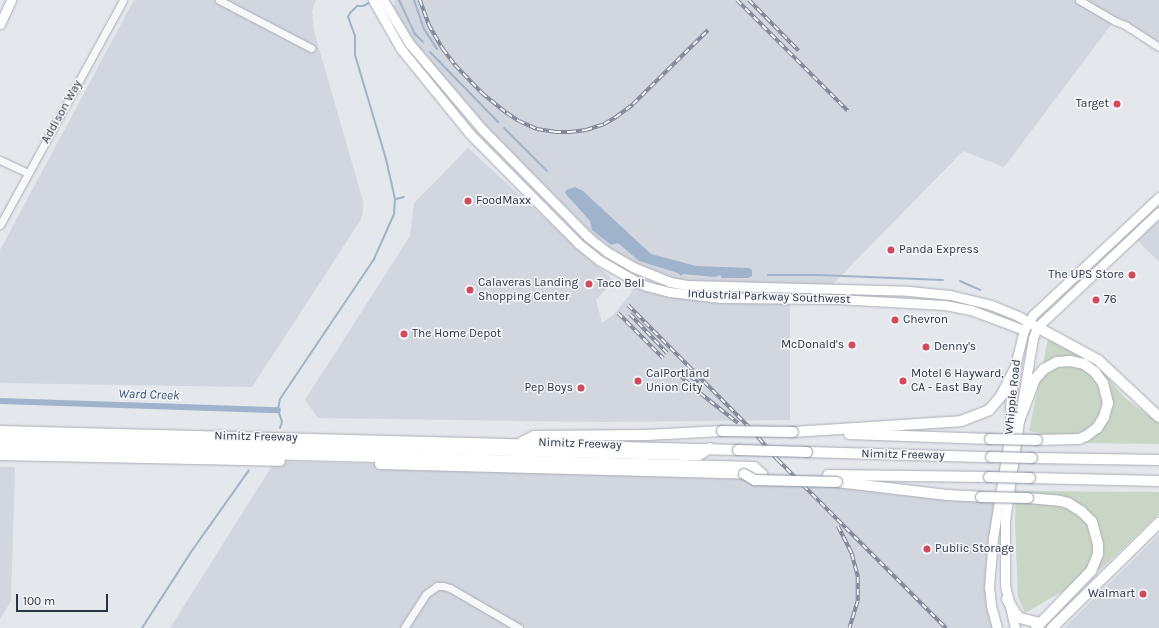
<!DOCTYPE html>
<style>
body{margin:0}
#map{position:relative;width:1159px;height:628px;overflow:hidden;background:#e4e7ec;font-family:Karla,sans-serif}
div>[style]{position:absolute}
.built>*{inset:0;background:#d2d6de}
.green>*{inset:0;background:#c9d6c5}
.water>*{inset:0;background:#9fb4cc}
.stream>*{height:2px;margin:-1px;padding:0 1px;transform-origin:1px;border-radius:1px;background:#9fb4cc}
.canal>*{height:6px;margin:-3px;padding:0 3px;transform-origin:3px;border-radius:3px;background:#9fb4cc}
.roads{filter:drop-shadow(0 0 1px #a9aeb7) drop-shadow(0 0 1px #a9aeb7)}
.minor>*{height:7px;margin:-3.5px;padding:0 3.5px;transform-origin:3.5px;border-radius:3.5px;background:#f7f8fa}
.major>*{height:9px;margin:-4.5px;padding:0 4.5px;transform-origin:4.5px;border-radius:4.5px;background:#fff}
.highway>*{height:10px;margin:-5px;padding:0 5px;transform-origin:5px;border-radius:5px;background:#fff}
.rail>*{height:3.5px;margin-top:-1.75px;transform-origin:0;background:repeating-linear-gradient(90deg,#f4f6f9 0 6px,#7d8696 0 12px);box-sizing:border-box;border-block:1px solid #7d8696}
.bridges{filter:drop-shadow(0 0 1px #8b94a3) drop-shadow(0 0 1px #8b94a3)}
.highway-bridge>*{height:10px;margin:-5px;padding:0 5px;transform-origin:5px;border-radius:5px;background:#fff}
.dots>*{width:11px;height:11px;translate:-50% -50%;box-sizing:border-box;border:2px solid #f4f6f9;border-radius:50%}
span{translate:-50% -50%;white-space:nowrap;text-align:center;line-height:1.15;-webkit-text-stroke:3px #f4f6f9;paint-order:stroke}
.poi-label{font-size:12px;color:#2b3445}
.right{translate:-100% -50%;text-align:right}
.left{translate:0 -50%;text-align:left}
.street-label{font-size:12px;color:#2b3445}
.water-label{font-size:13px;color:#34527a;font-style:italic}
.scale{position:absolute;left:16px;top:594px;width:92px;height:18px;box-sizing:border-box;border:2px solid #2b3445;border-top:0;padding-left:5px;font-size:12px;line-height:14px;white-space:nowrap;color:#2b3445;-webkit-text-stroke:3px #f4f6f9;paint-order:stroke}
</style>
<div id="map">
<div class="built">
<div style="clip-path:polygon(134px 0,316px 0,312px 11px,314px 31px,363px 201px,363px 212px,360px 221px,252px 387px,0 383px,0 250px)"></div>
<div style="clip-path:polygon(395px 0,1159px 0,1159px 47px,1114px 21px,1004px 167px,963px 151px,827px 290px,687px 285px,633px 267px,588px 237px,482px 129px,392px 18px)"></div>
<div style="clip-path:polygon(468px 148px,614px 281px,596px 300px,602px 323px,613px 315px,630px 295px,637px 282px,670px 292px,790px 298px,790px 420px,605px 422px,318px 418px,305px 400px,410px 236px,414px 203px)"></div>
<div style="clip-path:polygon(1159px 212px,1159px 262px,1134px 237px)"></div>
<div style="clip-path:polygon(275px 461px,762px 474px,1000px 498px,989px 580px,997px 628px,170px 628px)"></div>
<div style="clip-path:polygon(0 467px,15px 467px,11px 601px,0 619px)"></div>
<div style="clip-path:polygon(1159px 535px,1159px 628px,1064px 628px,1157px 536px)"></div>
</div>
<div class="green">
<div style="clip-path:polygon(1048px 339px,1096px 364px,1125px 398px,1159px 423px,1159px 444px,1085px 443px,1029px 431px)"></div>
<div style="clip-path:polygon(1016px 491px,1159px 492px,1159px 514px,1101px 569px,1025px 613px,1018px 597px,1015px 522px)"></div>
</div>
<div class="water">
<div style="clip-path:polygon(575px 187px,583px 191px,651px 254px,696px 266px,749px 268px,752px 270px,752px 276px,748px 278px,722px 278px,720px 275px,715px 277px,683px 274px,681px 276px,678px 273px,639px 261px,618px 243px,611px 245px,592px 230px,590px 221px,565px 193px,566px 190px)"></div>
</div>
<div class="stream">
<div style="left:399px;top:0;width:38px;rotate:65deg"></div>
<div style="left:415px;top:34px;width:11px;rotate:45deg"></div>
<div style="left:414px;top:0;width:31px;rotate:71deg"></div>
<div style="left:424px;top:29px;width:24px;rotate:57deg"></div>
<div style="left:430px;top:52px;width:98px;rotate:45.8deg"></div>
<div style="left:504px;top:128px;width:61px;rotate:45deg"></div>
<div style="left:396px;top:199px;width:8px;rotate:-14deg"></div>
<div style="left:768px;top:275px;width:51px"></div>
<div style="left:819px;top:275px;width:124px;rotate:2.3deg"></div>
<div style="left:960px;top:281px;width:22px;rotate:24deg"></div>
<div style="left:280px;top:428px;width:6px;rotate:-72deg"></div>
<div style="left:282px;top:422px;width:13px;rotate:-108deg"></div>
<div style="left:278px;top:410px;width:11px;rotate:-80deg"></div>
<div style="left:280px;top:399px;width:169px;rotate:-56.1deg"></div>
<div style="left:374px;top:259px;width:49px;rotate:-66deg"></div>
<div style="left:394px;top:214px;width:15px;rotate:-86deg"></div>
<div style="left:395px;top:199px;width:41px;rotate:-102.7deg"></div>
<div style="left:386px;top:159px;width:109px;rotate:-106.6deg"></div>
<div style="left:355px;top:55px;width:19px;rotate:-90deg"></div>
<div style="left:355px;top:36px;width:20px;rotate:-110deg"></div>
<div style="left:348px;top:17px;width:4px;rotate:-63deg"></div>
<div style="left:350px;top:13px;width:10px;rotate:-45deg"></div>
<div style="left:357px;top:6px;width:6px"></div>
<div style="left:363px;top:6px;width:9px;rotate:-27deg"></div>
<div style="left:142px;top:628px;width:90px;rotate:-57.2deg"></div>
<div style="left:191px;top:552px;width:100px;rotate:-54.7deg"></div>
</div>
<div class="canal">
<div style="left:0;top:401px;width:278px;rotate:1.9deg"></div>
</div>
<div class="roads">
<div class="minor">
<div style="left:219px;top:0;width:104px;rotate:27.6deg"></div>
<div style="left:1079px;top:0;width:42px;rotate:30.3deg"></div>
<div style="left:1115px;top:21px;width:11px;rotate:22deg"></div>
<div style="left:1125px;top:25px;width:40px;rotate:32.9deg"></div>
<div style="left:0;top:160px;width:31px;rotate:25deg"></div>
<div style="left:0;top:225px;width:256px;rotate:-61.3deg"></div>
<div style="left:404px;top:628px;width:40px;rotate:-57.1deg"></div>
<div style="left:426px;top:594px;width:14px;rotate:-36deg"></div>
<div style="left:437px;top:586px;width:6px"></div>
<div style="left:443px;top:586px;width:7px;rotate:16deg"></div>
<div style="left:450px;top:588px;width:80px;rotate:30.1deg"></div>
</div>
<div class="major">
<div style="left:373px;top:0;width:56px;rotate:60.3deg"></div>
<div style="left:401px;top:49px;width:109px;rotate:50.9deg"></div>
<div style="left:470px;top:134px;width:155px;rotate:45.3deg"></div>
<div style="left:579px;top:244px;width:26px;rotate:39deg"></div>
<div style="left:599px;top:260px;width:39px;rotate:30deg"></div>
<div style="left:633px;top:280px;width:14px;rotate:25deg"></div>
<div style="left:646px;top:286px;width:25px;rotate:14deg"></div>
<div style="left:670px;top:292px;width:51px;rotate:6.7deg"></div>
<div style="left:721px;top:298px;width:116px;rotate:0.5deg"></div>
<div style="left:837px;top:299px;width:108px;rotate:3.2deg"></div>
<div style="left:945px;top:305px;width:26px;rotate:11deg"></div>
<div style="left:971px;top:310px;width:57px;rotate:20.7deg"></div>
<div style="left:383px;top:0;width:50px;rotate:58.8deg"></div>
<div style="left:409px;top:43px;width:113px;rotate:49.7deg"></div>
<div style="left:482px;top:129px;width:151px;rotate:45.5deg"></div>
<div style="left:588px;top:237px;width:24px;rotate:38deg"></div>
<div style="left:607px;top:252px;width:30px;rotate:30deg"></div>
<div style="left:633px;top:267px;width:40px;rotate:22deg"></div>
<div style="left:670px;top:282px;width:17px;rotate:10deg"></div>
<div style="left:687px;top:285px;width:222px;rotate:1.5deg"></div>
<div style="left:909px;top:291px;width:41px;rotate:5.6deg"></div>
<div style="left:950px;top:295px;width:42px;rotate:13.7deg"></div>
<div style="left:991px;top:305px;width:29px;rotate:22deg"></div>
<div style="left:1018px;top:316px;width:22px;rotate:30deg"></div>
<div style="left:0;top:24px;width:26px;rotate:-65deg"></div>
<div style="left:997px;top:628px;width:24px;rotate:-105deg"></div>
<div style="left:991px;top:605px;width:18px;rotate:-96deg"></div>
<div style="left:989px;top:587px;width:49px;rotate:-85.3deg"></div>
<div style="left:993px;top:538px;width:112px;rotate:-80.8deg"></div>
<div style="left:1011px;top:427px;width:19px;rotate:-93deg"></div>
<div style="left:1010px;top:408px;width:38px;rotate:-84deg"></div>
<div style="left:1014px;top:370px;width:41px;rotate:-76deg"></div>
<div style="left:1024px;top:330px;width:17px;rotate:-59deg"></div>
<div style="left:1033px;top:315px;width:173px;rotate:-43.1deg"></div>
<div style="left:1015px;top:628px;width:44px;rotate:-103.1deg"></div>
<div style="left:1005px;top:585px;width:64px;rotate:-90deg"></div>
<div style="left:1005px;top:521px;width:101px;rotate:-82deg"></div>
<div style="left:1019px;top:421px;width:84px;rotate:-80.4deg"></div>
<div style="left:1033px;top:338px;width:12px;rotate:-70deg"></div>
<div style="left:1037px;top:327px;width:16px;rotate:-43deg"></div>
<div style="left:1049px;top:316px;width:151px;rotate:-43.4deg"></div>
</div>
<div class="highway">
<div style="left:1037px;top:327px;width:69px;rotate:28.4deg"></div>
<div style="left:1098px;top:360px;width:83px;rotate:43.1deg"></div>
<div style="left:1019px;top:421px;width:45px;rotate:-69.1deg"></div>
<div style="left:1035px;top:379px;width:13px;rotate:-48deg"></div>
<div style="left:1044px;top:369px;width:15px;rotate:-28deg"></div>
<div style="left:1057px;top:362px;width:13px;rotate:-4deg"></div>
<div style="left:1070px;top:361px;width:14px;rotate:12deg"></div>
<div style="left:1084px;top:364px;width:14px;rotate:36deg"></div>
<div style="left:1095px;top:372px;width:14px;rotate:54deg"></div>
<div style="left:1103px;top:383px;width:21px;rotate:76deg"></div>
<div style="left:1108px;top:403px;width:15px;rotate:106deg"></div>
<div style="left:1104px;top:417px;width:13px;rotate:122deg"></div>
<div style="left:1097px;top:428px;width:14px;rotate:144deg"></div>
<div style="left:1086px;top:436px;width:8px;rotate:157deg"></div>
<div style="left:1079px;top:439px;width:42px;rotate:178.6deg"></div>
<div style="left:0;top:431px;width:738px;rotate:1.47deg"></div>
<div style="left:793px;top:432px;width:168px;rotate:-3.7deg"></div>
<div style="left:961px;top:421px;width:30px;rotate:-21deg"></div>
<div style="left:989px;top:410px;width:18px;rotate:-49deg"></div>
<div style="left:1001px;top:396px;width:29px;rotate:-63deg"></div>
<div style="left:849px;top:434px;width:141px;rotate:2deg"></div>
<div style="left:0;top:439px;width:685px;rotate:1.34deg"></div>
<div style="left:685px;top:455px;width:14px"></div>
<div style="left:699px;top:455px;width:13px;rotate:-32deg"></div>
<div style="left:522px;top:442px;width:13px;rotate:-27deg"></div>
<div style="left:534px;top:436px;width:113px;rotate:-0.5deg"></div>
<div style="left:647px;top:435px;width:75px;rotate:-3.1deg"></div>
<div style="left:0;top:447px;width:754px;rotate:1.52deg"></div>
<div style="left:754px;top:467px;width:11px;rotate:41deg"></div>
<div style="left:807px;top:452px;width:184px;rotate:1.6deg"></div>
<div style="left:0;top:455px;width:280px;rotate:1.2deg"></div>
<div style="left:1032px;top:458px;width:127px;rotate:0.9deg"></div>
<div style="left:380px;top:464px;width:372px;rotate:1.5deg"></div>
<div style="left:828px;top:475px;width:161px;rotate:0.7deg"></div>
<div style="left:1030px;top:478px;width:129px;rotate:1.3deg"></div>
<div style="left:837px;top:482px;width:111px;rotate:6.7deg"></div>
<div style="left:947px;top:495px;width:34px;rotate:3deg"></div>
<div style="left:1028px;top:498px;width:32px;rotate:5deg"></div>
<div style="left:1060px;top:501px;width:8px;rotate:14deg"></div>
<div style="left:1068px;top:503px;width:15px;rotate:32deg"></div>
<div style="left:1081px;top:511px;width:16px;rotate:45deg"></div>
<div style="left:1092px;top:522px;width:24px;rotate:75deg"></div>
<div style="left:1098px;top:545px;width:9px;rotate:90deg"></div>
<div style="left:1098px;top:554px;width:18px;rotate:112deg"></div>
<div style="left:1091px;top:571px;width:79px;rotate:134deg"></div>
<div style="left:1007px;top:599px;width:17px;rotate:59deg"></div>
<div style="left:1016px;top:614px;width:6px;rotate:45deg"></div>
<div style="left:1020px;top:618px;width:21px;rotate:14deg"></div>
<div style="left:1052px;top:628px;width:150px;rotate:-44.5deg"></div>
</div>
</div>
<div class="rail">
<div style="left:420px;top:0;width:27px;rotate:70deg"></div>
<div style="left:429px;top:25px;width:28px;rotate:60deg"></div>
<div style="left:443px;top:49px;width:20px;rotate:53deg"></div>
<div style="left:455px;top:65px;width:39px;rotate:46deg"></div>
<div style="left:482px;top:93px;width:32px;rotate:39deg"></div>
<div style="left:507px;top:113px;width:14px;rotate:34deg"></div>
<div style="left:519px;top:121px;width:20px;rotate:24deg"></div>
<div style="left:537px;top:129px;width:18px;rotate:9deg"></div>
<div style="left:555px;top:132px;width:15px"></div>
<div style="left:570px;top:132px;width:16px;rotate:-7deg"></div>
<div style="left:586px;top:130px;width:19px;rotate:-18deg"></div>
<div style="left:604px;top:124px;width:14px;rotate:-30deg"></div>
<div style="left:616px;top:117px;width:21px;rotate:-37deg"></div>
<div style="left:633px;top:104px;width:105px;rotate:-44.6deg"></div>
<div style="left:737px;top:0;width:157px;rotate:45deg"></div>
<div style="left:749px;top:0;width:71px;rotate:45.6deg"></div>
<div style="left:628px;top:305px;width:175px;rotate:45.2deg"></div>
<div style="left:751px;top:429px;width:41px;rotate:48.9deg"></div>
<div style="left:778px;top:460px;width:238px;rotate:45deg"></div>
<div style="left:618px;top:313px;width:64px;rotate:45deg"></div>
<div style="left:630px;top:314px;width:54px;rotate:46.5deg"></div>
<div style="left:681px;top:368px;width:23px;rotate:40deg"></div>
<div style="left:677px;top:372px;width:20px;rotate:45deg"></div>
<div style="left:691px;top:386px;width:60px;rotate:38.2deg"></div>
<div style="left:838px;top:526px;width:31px;rotate:63deg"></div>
<div style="left:852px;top:554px;width:24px;rotate:75deg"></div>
<div style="left:858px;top:577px;width:24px;rotate:90deg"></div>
<div style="left:858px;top:601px;width:28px;rotate:107deg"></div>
</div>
<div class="bridges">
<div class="highway-bridge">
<div style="left:722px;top:431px;width:71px;rotate:0.8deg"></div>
<div style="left:990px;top:439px;width:47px;rotate:1.2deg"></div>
<div style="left:738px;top:450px;width:69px;rotate:1.7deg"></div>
<div style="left:991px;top:457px;width:41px;rotate:1.4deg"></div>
<div style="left:744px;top:474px;width:13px;rotate:29deg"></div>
<div style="left:755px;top:480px;width:82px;rotate:1.4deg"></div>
<div style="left:989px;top:477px;width:41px;rotate:1.4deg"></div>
<div style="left:981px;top:497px;width:47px;rotate:1.2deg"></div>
</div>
</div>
<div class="dots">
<div style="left:1117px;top:104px;background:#d1495b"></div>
<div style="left:468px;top:201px;background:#d1495b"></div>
<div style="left:891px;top:250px;background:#d1495b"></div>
<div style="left:1132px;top:275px;background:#d1495b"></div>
<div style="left:589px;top:284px;background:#d1495b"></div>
<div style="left:470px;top:290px;background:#d1495b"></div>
<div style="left:1096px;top:300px;background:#d1495b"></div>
<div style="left:895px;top:320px;background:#d1495b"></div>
<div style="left:404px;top:334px;background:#d1495b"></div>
<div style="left:852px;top:345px;background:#d1495b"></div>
<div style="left:926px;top:347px;background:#d1495b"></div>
<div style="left:638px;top:381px;background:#d1495b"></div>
<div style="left:903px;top:381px;background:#d1495b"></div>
<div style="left:581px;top:388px;background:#d1495b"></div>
<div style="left:927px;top:549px;background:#d1495b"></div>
<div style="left:1143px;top:594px;background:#d1495b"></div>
</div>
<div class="poi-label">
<span class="right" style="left:1109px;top:104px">Target</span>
<span class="left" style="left:476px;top:201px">FoodMaxx</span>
<span class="left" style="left:899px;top:250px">Panda Express</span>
<span class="right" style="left:1124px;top:275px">The UPS Store</span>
<span class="left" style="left:478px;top:290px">Calaveras Landing<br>Shopping Center</span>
<span class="left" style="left:597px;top:284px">Taco Bell</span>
<span class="left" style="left:1104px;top:300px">76</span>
<span class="left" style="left:903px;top:320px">Chevron</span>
<span class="left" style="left:412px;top:334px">The Home Depot</span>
<span class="right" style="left:844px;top:345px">McDonald's</span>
<span class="left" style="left:934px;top:347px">Denny's</span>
<span class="left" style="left:646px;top:381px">CalPortland<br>Union City</span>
<span class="left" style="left:911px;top:381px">Motel 6 Hayward,<br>CA - East Bay</span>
<span class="right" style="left:573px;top:388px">Pep Boys</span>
<span class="left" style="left:935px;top:549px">Public Storage</span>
<span class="right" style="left:1135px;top:594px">Walmart</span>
</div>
<div class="street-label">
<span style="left:62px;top:112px;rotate:-61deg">Addison Way</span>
<span style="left:769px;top:297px;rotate:2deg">Industrial Parkway Southwest</span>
<span style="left:1013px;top:397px;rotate:-84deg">Whipple Road</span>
<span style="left:256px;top:437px;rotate:1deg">Nimitz Freeway</span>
<span style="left:580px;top:444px;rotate:2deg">Nimitz Freeway</span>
<span style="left:903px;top:455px;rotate:1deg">Nimitz Freeway</span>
</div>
<div class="water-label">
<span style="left:149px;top:395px;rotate:2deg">Ward Creek</span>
</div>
<div class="scale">100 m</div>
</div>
